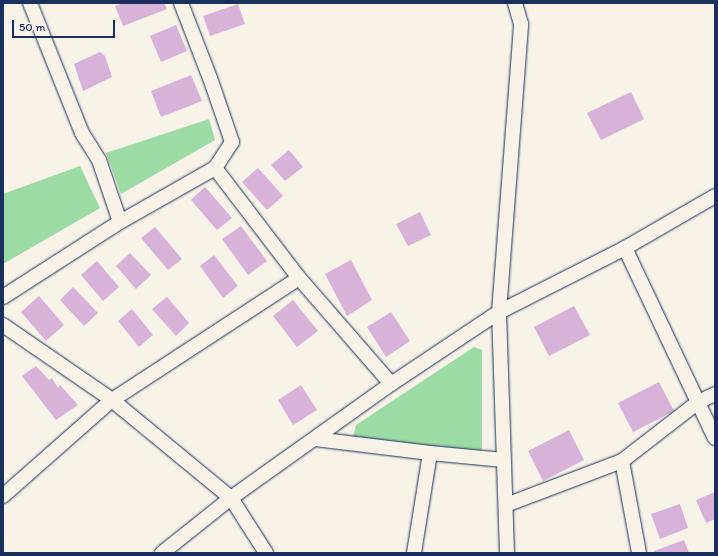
<!DOCTYPE html>
<style>
body{margin:0}
#map{position:relative;width:718px;height:556px;overflow:hidden;background:#f7f3e8;font-family:Itim,sans-serif}
div>[style]{position:absolute}
.green>*{inset:0;background:#9cdba4}
.building>*{inset:0;background:#d9b2da}
.roads{filter:drop-shadow(0 0 1px #1b2f5e) drop-shadow(0 0 1px #1b2f5e)}
.street>*{height:14px;margin:-7px;padding:0 7px;transform-origin:7px;border-radius:7px;background:#f7f3e8}
span{translate:-50% -50%;white-space:nowrap;text-align:center;line-height:1.15;-webkit-text-stroke:4px #f7f3e8;paint-order:stroke}
.frame{position:absolute;inset:0;border:4px solid #1b2f5e;pointer-events:none}
.scale{position:absolute;left:12px;top:20px;width:103px;height:18px;box-sizing:border-box;border:2px solid #1b2f5e;border-top:0;padding-left:5px;font-size:12px;line-height:14px;white-space:nowrap;color:#1b2f5e;-webkit-text-stroke:3px #f7f3e8;paint-order:stroke}
</style>
<div id="map">
<div class="green">
<div style="clip-path:polygon(209px 119px,215px 140px,121px 194px,106px 153px)"></div>
<div style="clip-path:polygon(80px 166px,100px 208px,3px 264px,3px 194px)"></div>
<div style="clip-path:polygon(474px 347px,482px 350px,482px 451px,353px 438px,356px 425px)"></div>
</div>
<div class="building">
<div style="clip-path:polygon(123px 3px,164px 3px,167px 9px,123px 26px,115px 6px)"></div>
<div style="clip-path:polygon(238px 4px,245px 24px,210px 36px,203px 16px)"></div>
<div style="clip-path:polygon(176px 25px,187px 51px,161px 62px,150px 36px)"></div>
<div style="clip-path:polygon(100px 52px,105px 56px,112px 77px,83px 91px,74px 64px)"></div>
<div style="clip-path:polygon(191px 75px,202px 101px,161px 117px,151px 91px)"></div>
<div style="clip-path:polygon(631px 92px,644px 119px,601px 140px,587px 113px)"></div>
<div style="clip-path:polygon(289px 150px,303px 167px,285px 181px,271px 165px)"></div>
<div style="clip-path:polygon(258px 168px,283px 196px,267px 210px,242px 182px)"></div>
<div style="clip-path:polygon(205px 187px,232px 218px,217px 230px,191px 200px)"></div>
<div style="clip-path:polygon(420px 212px,431px 235px,408px 246px,396px 224px)"></div>
<div style="clip-path:polygon(241px 226px,267px 261px,248px 275px,222px 239px)"></div>
<div style="clip-path:polygon(155px 227px,182px 259px,168px 270px,141px 238px)"></div>
<div style="clip-path:polygon(130px 253px,151px 275px,136px 289px,116px 266px)"></div>
<div style="clip-path:polygon(214px 255px,238px 286px,223px 298px,200px 266px)"></div>
<div style="clip-path:polygon(351px 260px,372px 300px,347px 316px,325px 274px)"></div>
<div style="clip-path:polygon(97px 261px,119px 287px,103px 301px,81px 275px)"></div>
<div style="clip-path:polygon(73px 287px,98px 313px,84px 326px,60px 300px)"></div>
<div style="clip-path:polygon(39px 296px,64px 325px,46px 341px,21px 312px)"></div>
<div style="clip-path:polygon(167px 297px,189px 323px,176px 336px,152px 309px)"></div>
<div style="clip-path:polygon(293px 300px,318px 331px,297px 347px,273px 316px)"></div>
<div style="clip-path:polygon(574px 306px,590px 335px,549px 356px,534px 327px)"></div>
<div style="clip-path:polygon(132px 309px,153px 335px,139px 347px,118px 321px)"></div>
<div style="clip-path:polygon(391px 312px,410px 341px,386px 357px,367px 327px)"></div>
<div style="clip-path:polygon(36px 366px,49px 380px,52px 378px,58px 388px,60px 385px,78px 405px,56px 420px,22px 376px)"></div>
<div style="clip-path:polygon(659px 382px,674px 411px,633px 432px,618px 403px)"></div>
<div style="clip-path:polygon(301px 385px,317px 410px,293px 425px,278px 400px)"></div>
<div style="clip-path:polygon(569px 430px,584px 460px,543px 481px,528px 451px)"></div>
<div style="clip-path:polygon(715px 492px,715px 519px,706px 523px,696px 500px)"></div>
<div style="clip-path:polygon(680px 504px,688px 528px,660px 539px,651px 514px)"></div>
<div style="clip-path:polygon(684px 540px,689px 553px,654px 553px,654px 551px)"></div>
</div>
<div class="roads">
<div class="street">
<div style="left:30px;top:3px;width:140px;rotate:68.2deg"></div>
<div style="left:82px;top:133px;width:32px;rotate:58deg"></div>
<div style="left:99px;top:160px;width:65px;rotate:71.3deg"></div>
<div style="left:181px;top:3px;width:80px;rotate:68.9deg"></div>
<div style="left:210px;top:78px;width:68px;rotate:71deg"></div>
<div style="left:232px;top:142px;width:31px;rotate:123deg"></div>
<div style="left:625px;top:248px;width:210px;rotate:64.7deg"></div>
<div style="left:3px;top:297px;width:139px;rotate:-32.7deg"></div>
<div style="left:120px;top:222px;width:109px;rotate:-29.6deg"></div>
<div style="left:215px;top:168px;width:138px;rotate:52.6deg"></div>
<div style="left:299px;top:278px;width:140px;rotate:49deg"></div>
<div style="left:3px;top:325px;width:132px;rotate:34.5deg"></div>
<div style="left:112px;top:400px;width:154px;rotate:39.5deg"></div>
<div style="left:231px;top:498px;width:65px;rotate:57.5deg"></div>
<div style="left:315px;top:439px;width:116px;rotate:6.9deg"></div>
<div style="left:622px;top:461px;width:94px;rotate:79.5deg"></div>
<div style="left:3px;top:496px;width:145px;rotate:-41.4deg"></div>
<div style="left:112px;top:400px;width:223px;rotate:-33.1deg"></div>
<div style="left:506px;top:505px;width:124px;rotate:-20.8deg"></div>
<div style="left:622px;top:461px;width:96px;rotate:-37.8deg"></div>
<div style="left:698px;top:402px;width:19px;rotate:-25deg"></div>
<div style="left:162px;top:553px;width:88px;rotate:-38.6deg"></div>
<div style="left:231px;top:498px;width:196px;rotate:-35.5deg"></div>
<div style="left:391px;top:384px;width:130px;rotate:-33.7deg"></div>
<div style="left:499px;top:312px;width:141px;rotate:-26.9deg"></div>
<div style="left:625px;top:248px;width:104px;rotate:-30deg"></div>
<div style="left:414px;top:553px;width:101px;rotate:-80.9deg"></div>
<div style="left:430px;top:453px;width:74px;rotate:5.4deg"></div>
<div style="left:507px;top:553px;width:241px;rotate:-91.9deg"></div>
<div style="left:499px;top:312px;width:289px;rotate:-85.6deg"></div>
<div style="left:521px;top:24px;width:22px;rotate:-106deg"></div>
</div>
</div>
<div class="frame"></div>
<div class="scale">50 m</div>
</div>
